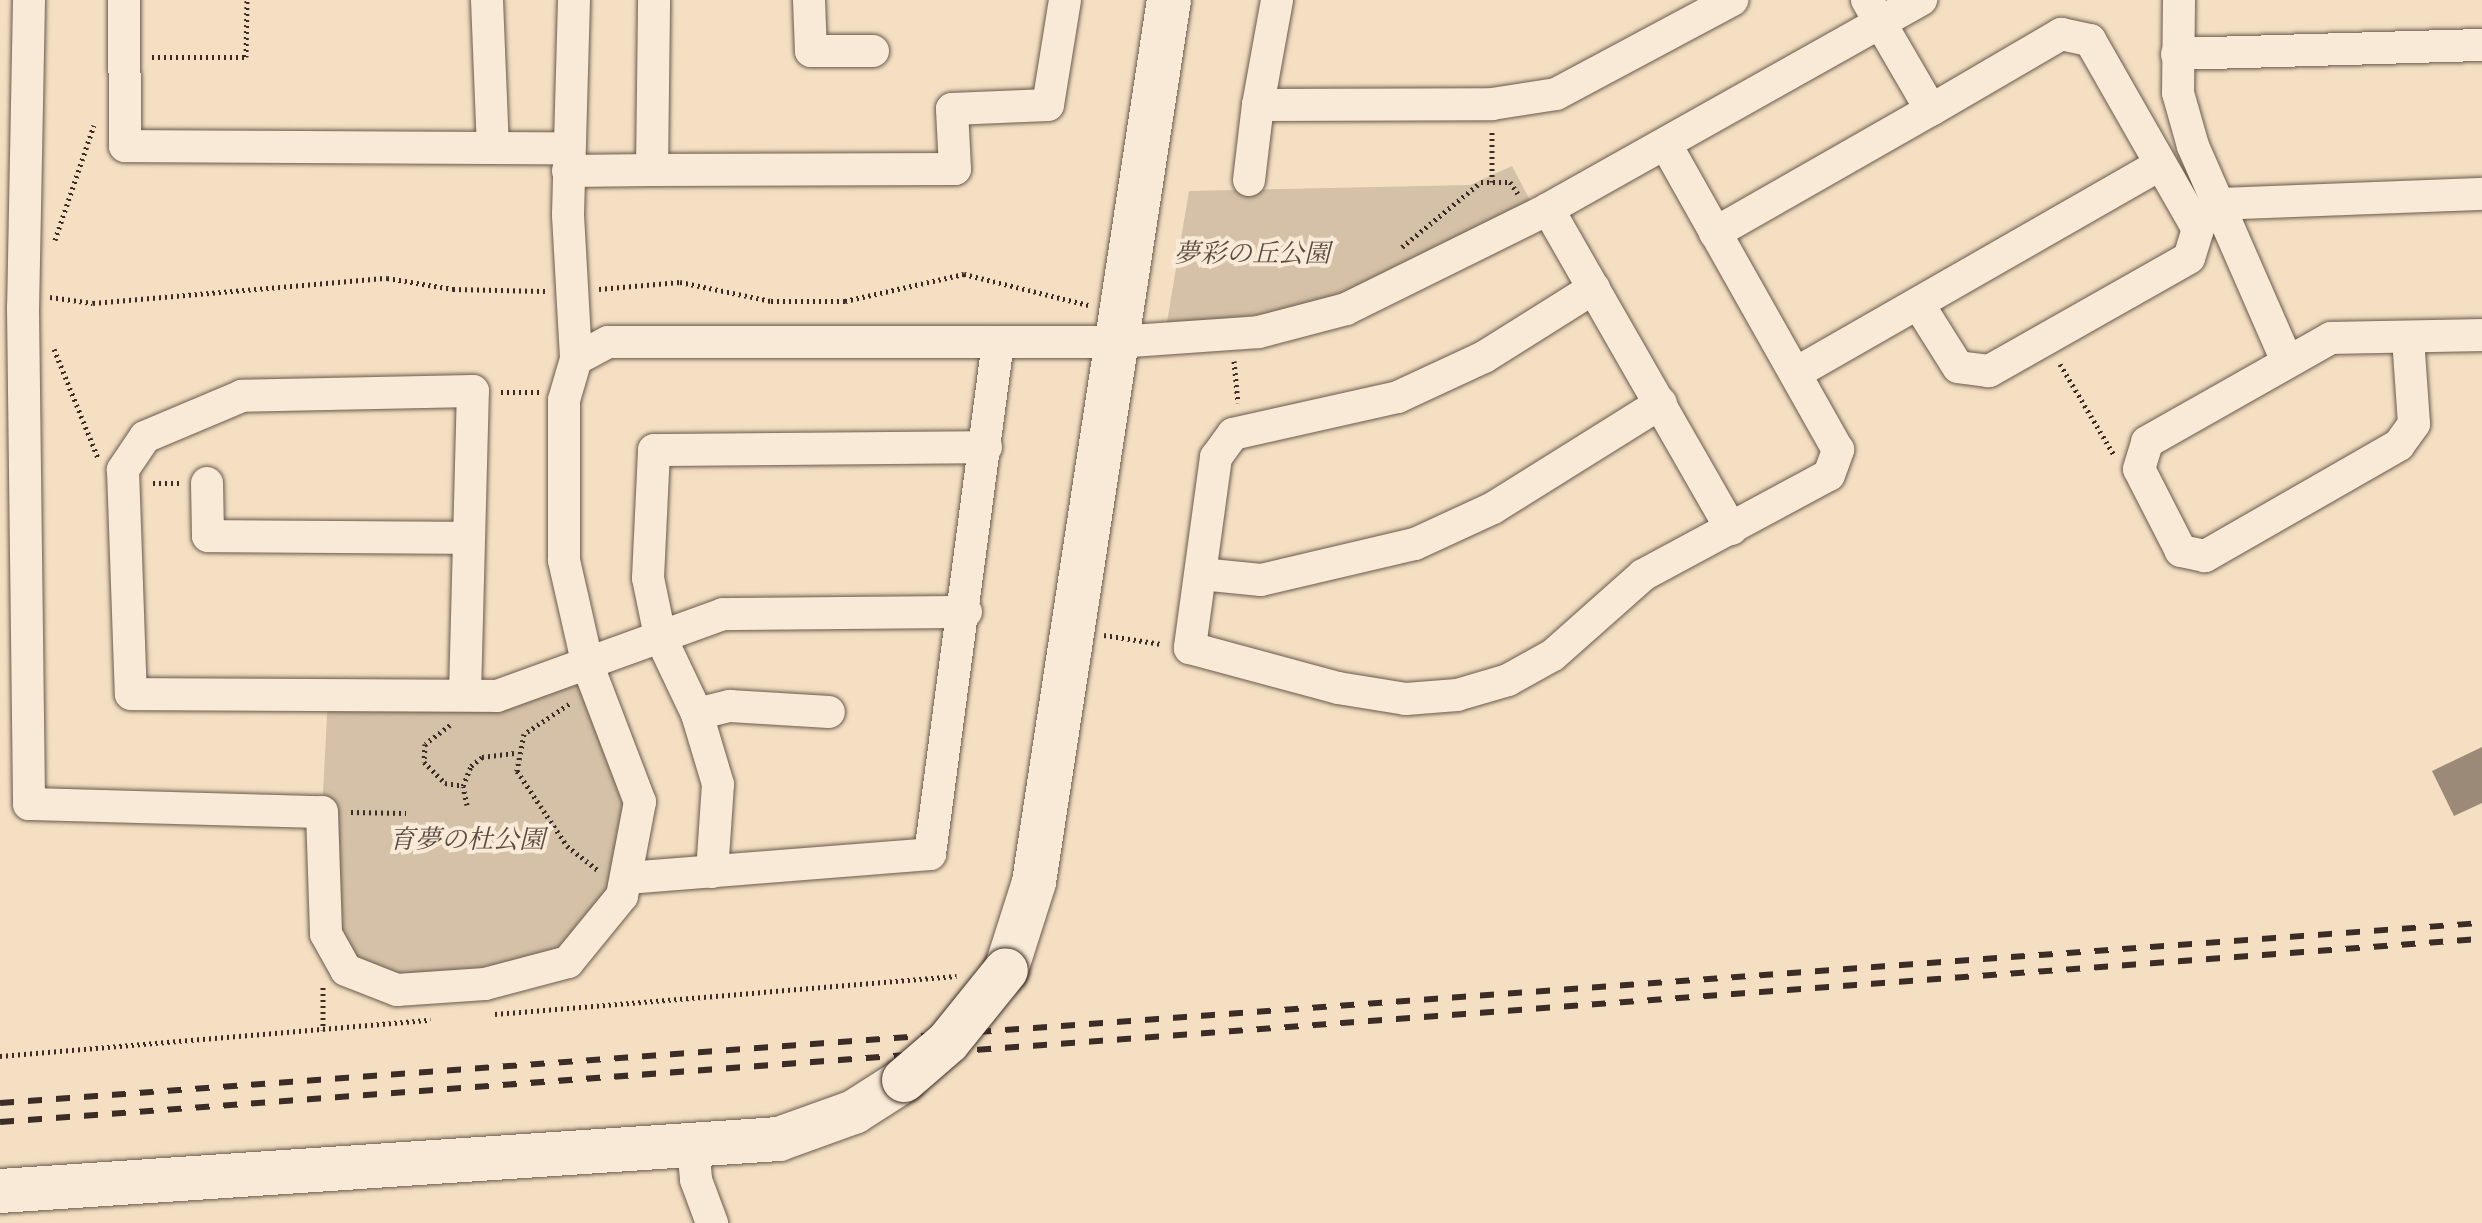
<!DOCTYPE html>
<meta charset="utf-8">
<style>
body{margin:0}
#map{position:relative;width:2482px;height:1223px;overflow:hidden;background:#f4dfc2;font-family:"Gentium Book Plus","Noto Serif JP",serif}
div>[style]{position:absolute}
.green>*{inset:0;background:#d5c1a7}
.building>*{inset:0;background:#9b8a77}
.path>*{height:5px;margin-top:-2.5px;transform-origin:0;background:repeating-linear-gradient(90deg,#3b2d26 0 2px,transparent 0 6px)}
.roads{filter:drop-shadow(0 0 2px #695a4d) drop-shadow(0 0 2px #695a4d)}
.street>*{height:32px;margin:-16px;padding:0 16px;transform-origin:16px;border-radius:16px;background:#f8ead7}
.secondary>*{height:44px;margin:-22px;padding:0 22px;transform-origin:22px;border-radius:22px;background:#f8ead7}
.rail>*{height:6px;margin-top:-3px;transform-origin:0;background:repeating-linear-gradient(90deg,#3b2d26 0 14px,transparent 0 28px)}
.bridges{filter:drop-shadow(0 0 2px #3b2d26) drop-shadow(0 0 2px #3b2d26)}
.secondary-bridge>*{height:44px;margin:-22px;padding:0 22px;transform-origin:22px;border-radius:22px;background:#f8ead7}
span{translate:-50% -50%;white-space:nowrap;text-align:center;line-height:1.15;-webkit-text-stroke:8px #f8ead7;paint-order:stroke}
.park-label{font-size:26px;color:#5a4b40;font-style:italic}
</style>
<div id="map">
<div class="green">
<div style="clip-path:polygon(1512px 166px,1531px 202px,1376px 286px,1292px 310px,1166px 328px,1189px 191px,1470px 185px)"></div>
<div style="clip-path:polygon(588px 666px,636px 844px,568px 962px,485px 984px,346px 970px,322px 812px,328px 696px,465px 694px)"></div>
</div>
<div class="building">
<div style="clip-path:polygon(2482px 747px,2482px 803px,2454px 816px,2432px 771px)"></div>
</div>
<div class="path">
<div style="left:152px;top:57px;width:94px"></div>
<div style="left:246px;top:57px;width:57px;rotate:-89deg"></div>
<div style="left:1492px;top:182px;width:51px;rotate:-90deg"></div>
<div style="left:55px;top:240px;width:121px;rotate:-71.3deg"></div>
<div style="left:1402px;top:247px;width:102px;rotate:-39.4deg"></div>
<div style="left:1481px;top:182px;width:29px"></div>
<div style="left:1510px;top:182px;width:14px;rotate:56deg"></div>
<div style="left:599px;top:289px;width:81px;rotate:-4.9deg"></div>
<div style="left:680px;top:282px;width:93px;rotate:11.8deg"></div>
<div style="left:771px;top:301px;width:74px"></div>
<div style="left:845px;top:301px;width:122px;rotate:-12.8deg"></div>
<div style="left:964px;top:274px;width:128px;rotate:14deg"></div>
<div style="left:50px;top:297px;width:43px;rotate:7.9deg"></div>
<div style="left:93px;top:303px;width:295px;rotate:-4.9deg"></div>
<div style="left:387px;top:278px;width:67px;rotate:9.5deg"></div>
<div style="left:453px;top:289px;width:92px;rotate:1.2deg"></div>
<div style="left:54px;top:349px;width:118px;rotate:68deg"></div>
<div style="left:1234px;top:361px;width:42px;rotate:84.6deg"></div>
<div style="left:2060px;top:364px;width:106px;rotate:59.3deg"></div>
<div style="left:501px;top:392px;width:38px"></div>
<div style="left:153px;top:483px;width:26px"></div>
<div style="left:1104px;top:635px;width:58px;rotate:9deg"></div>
<div style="left:569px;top:704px;width:54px;rotate:146.3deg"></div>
<div style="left:524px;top:734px;width:38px;rotate:101deg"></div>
<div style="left:517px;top:771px;width:90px;rotate:56.3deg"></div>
<div style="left:567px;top:846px;width:41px;rotate:38deg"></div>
<div style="left:450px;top:725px;width:31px;rotate:143deg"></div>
<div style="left:425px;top:744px;width:18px;rotate:93deg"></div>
<div style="left:424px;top:762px;width:30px;rotate:45deg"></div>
<div style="left:445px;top:783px;width:18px;rotate:9deg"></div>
<div style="left:467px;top:805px;width:19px;rotate:-102deg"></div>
<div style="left:463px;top:786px;width:22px;rotate:-68deg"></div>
<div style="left:471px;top:766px;width:14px;rotate:-39deg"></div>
<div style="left:482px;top:757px;width:35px;rotate:-7deg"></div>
<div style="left:351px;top:812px;width:55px;rotate:1deg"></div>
<div style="left:323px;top:987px;width:43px;rotate:90deg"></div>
<div style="left:495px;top:1014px;width:463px;rotate:-4.7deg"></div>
<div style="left:0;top:1056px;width:432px;rotate:-4.8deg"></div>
</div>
<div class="roads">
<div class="street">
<div style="left:29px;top:0;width:308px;rotate:91.1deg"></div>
<div style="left:23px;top:308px;width:496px;rotate:89.3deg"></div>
<div style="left:29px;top:804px;width:293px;rotate:1.6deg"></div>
<div style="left:322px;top:812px;width:122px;rotate:88.1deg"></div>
<div style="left:326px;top:934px;width:41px;rotate:60.9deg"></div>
<div style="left:346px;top:970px;width:55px;rotate:21.4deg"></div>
<div style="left:397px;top:990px;width:88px;rotate:-3.9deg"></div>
<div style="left:485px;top:984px;width:86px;rotate:-14.8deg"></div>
<div style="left:568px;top:962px;width:85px;rotate:-50.7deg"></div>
<div style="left:622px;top:896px;width:96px;rotate:-79.2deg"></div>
<div style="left:640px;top:802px;width:146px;rotate:-110.9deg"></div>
<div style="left:588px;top:666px;width:109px;rotate:-102.8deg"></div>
<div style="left:564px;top:560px;width:160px;rotate:-90deg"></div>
<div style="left:564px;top:400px;width:43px;rotate:-73.7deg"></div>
<div style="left:576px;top:359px;width:36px;rotate:-28deg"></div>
<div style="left:608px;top:342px;width:509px"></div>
<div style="left:1117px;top:342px;width:142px;rotate:-4deg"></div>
<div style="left:1259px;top:332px;width:90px;rotate:-14.8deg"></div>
<div style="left:1346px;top:309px;width:225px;rotate:-26.3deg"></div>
<div style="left:1548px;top:209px;width:428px;rotate:-29.3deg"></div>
<div style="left:124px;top:0;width:146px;rotate:89.6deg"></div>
<div style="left:125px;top:146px;width:444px;rotate:0.3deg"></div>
<div style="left:487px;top:0;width:147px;rotate:87.7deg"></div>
<div style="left:574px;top:0;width:215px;rotate:91.6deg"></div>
<div style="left:568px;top:215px;width:144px;rotate:86.8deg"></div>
<div style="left:809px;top:0;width:51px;rotate:87.8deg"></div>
<div style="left:811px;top:51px;width:62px"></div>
<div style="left:1867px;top:0;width:127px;rotate:59.8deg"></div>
<div style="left:1931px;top:110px;width:151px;rotate:-30.3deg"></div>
<div style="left:2061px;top:34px;width:30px;rotate:12deg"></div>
<div style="left:2090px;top:40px;width:218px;rotate:60.3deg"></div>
<div style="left:2198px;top:229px;width:30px;rotate:107deg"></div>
<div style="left:2189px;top:258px;width:230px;rotate:150.5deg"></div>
<div style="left:1989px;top:371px;width:31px;rotate:-173deg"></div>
<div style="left:1958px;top:367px;width:73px;rotate:-122.2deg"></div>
<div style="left:2179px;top:0;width:93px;rotate:90.6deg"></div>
<div style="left:2178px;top:93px;width:55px;rotate:74.2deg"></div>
<div style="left:2193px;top:146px;width:235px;rotate:66.4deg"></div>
<div style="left:2177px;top:54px;width:305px;rotate:-1.7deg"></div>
<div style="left:1258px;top:105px;width:107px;rotate:-79.7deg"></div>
<div style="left:652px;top:170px;width:303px;rotate:-0.2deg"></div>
<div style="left:955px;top:169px;width:60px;rotate:-92.9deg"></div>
<div style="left:952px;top:109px;width:96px;rotate:-2.4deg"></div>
<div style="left:1048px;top:105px;width:106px;rotate:-80.8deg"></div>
<div style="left:568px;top:171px;width:84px;rotate:-0.7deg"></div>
<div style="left:652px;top:170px;width:170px;rotate:-89.3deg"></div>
<div style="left:1249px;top:180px;width:76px;rotate:-83.2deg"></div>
<div style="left:1258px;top:105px;width:234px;rotate:-0.2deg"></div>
<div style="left:1492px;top:104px;width:65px;rotate:-8.9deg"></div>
<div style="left:1556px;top:94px;width:200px;rotate:-28.1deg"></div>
<div style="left:2217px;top:204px;width:265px;rotate:-2.2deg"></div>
<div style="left:1548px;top:209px;width:369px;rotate:60.2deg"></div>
<div style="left:1715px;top:233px;width:249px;rotate:-29.7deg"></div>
<div style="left:1594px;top:288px;width:130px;rotate:147.9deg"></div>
<div style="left:1484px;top:357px;width:95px;rotate:155.1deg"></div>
<div style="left:1398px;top:397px;width:169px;rotate:167.4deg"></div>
<div style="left:1233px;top:434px;width:29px;rotate:126deg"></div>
<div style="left:1216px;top:457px;width:193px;rotate:97.8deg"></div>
<div style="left:1190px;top:648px;width:153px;rotate:15.1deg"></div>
<div style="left:1338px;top:688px;width:69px;rotate:9.2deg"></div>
<div style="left:1406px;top:699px;width:51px;rotate:-4.5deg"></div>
<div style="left:1457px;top:695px;width:53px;rotate:-16.4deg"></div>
<div style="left:1508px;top:680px;width:51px;rotate:-29.1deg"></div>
<div style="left:1553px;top:655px;width:120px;rotate:-41.6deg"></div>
<div style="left:1643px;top:575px;width:211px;rotate:-28.3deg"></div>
<div style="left:1829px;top:475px;width:27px;rotate:-70deg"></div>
<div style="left:1838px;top:450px;width:350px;rotate:-119.4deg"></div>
<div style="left:2408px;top:338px;width:86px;rotate:86deg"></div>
<div style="left:2414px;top:424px;width:26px;rotate:126deg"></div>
<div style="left:2399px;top:445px;width:224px;rotate:150.2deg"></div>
<div style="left:2205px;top:556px;width:25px;rotate:-168deg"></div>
<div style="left:2181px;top:551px;width:92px;rotate:-117.1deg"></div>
<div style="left:2139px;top:469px;width:28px;rotate:-73deg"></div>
<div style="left:2147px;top:442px;width:211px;rotate:-29.5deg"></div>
<div style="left:2331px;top:338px;width:151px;rotate:-1.1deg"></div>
<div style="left:1796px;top:373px;width:418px;rotate:-29.8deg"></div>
<div style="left:207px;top:483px;width:53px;rotate:88.9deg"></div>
<div style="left:208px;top:536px;width:258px;rotate:0.4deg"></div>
<div style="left:1201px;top:574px;width:60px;rotate:5.7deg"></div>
<div style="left:1261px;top:580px;width:158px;rotate:-13.2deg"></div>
<div style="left:1415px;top:544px;width:86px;rotate:-24.8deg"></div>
<div style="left:1493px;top:508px;width:198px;rotate:-32deg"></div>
<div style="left:465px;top:694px;width:303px;rotate:-88.5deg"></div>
<div style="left:473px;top:391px;width:231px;rotate:178.8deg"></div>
<div style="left:242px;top:396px;width:105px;rotate:157.1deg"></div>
<div style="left:145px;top:437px;width:40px;rotate:124deg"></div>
<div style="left:123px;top:470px;width:224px;rotate:88deg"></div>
<div style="left:131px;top:694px;width:366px;rotate:0.3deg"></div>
<div style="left:497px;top:696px;width:240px;rotate:-19.9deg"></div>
<div style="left:723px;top:614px;width:243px;rotate:-0.5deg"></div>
<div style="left:697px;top:714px;width:34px;rotate:-14deg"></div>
<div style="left:730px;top:706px;width:99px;rotate:3.5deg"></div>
<div style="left:712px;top:872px;width:88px;rotate:-86.1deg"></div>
<div style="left:718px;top:784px;width:73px;rotate:-106.7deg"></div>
<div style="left:697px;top:714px;width:86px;rotate:-115.4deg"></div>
<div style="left:660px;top:636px;width:59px;rotate:-101.7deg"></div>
<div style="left:648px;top:578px;width:128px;rotate:-87.3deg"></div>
<div style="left:654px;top:450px;width:332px;rotate:-0.5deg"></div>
<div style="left:627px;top:878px;width:304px;rotate:-4.5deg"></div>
<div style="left:930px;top:854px;width:516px;rotate:-82.43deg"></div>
<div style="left:693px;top:1145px;width:35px;rotate:85deg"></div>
<div style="left:696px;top:1180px;width:46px;rotate:69.6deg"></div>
</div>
<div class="secondary">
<div style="left:1006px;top:970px;width:92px;rotate:-72.3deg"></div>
<div style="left:1034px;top:882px;width:892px;rotate:-81.3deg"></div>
<div style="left:0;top:1191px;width:781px;rotate:-3.82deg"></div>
<div style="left:779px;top:1139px;width:80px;rotate:-19.8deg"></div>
<div style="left:854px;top:1112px;width:59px;rotate:-32.6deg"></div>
</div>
</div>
<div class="rail">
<div style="left:0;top:1103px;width:2489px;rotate:-4.15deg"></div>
<div style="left:0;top:1122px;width:2489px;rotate:-4.22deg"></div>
</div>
<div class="bridges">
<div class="secondary-bridge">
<div style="left:904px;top:1080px;width:58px;rotate:-40.8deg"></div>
<div style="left:948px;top:1042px;width:92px;rotate:-51.1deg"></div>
</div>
</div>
<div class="park-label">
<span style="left:1252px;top:253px">夢彩の丘公園</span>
<span style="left:467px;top:839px">育夢の杜公園</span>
</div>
</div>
